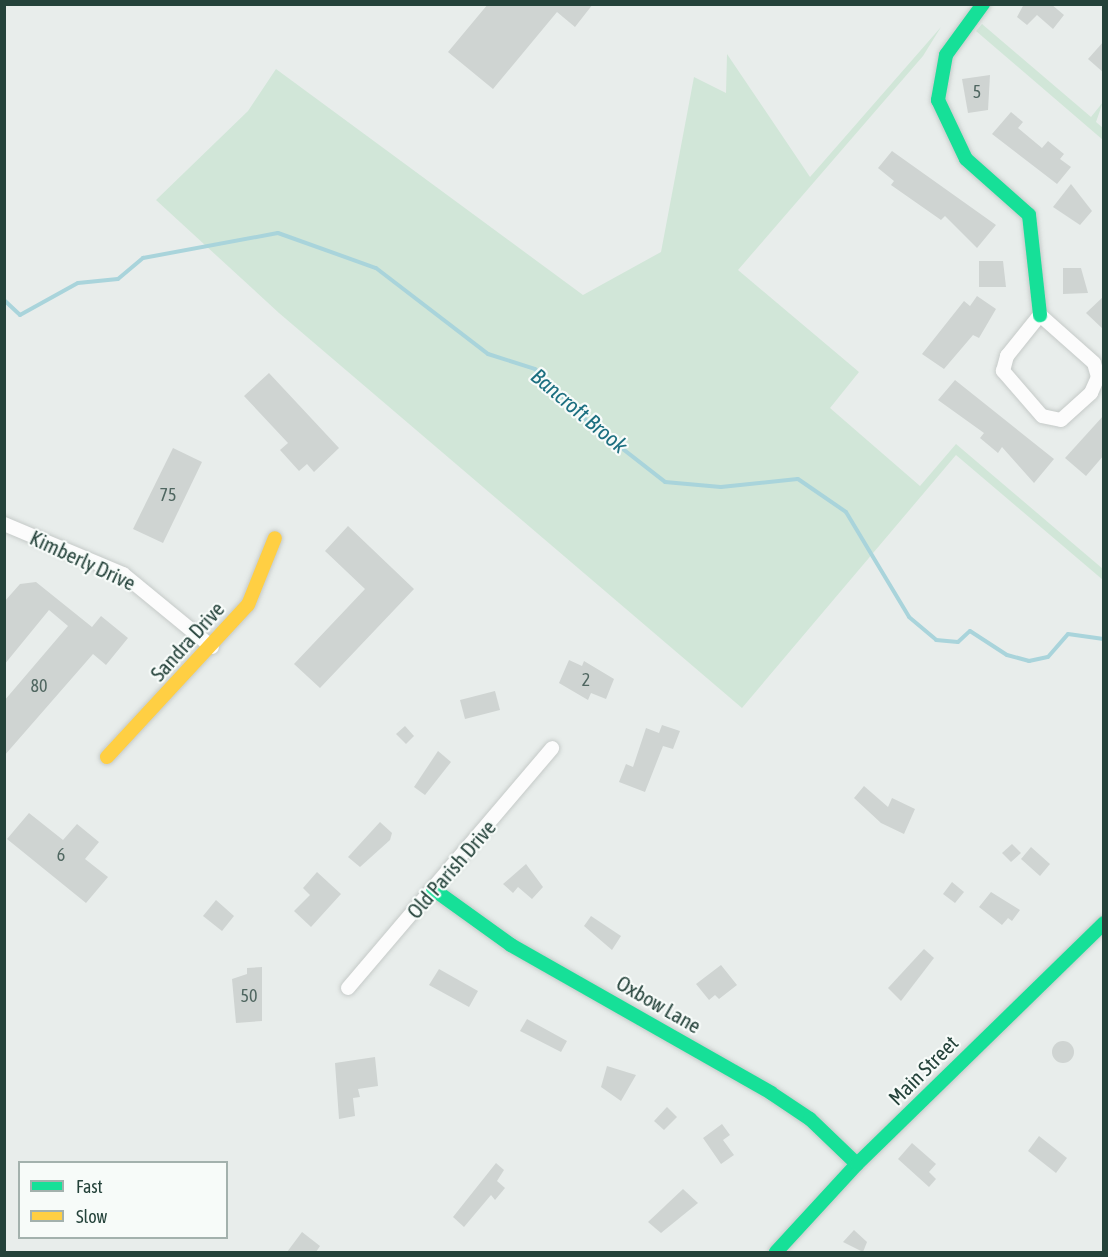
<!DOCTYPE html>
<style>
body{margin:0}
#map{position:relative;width:1108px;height:1257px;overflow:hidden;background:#e8edeb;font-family:"Asap Condensed",sans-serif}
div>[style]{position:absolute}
.green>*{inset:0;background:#d1e6d8}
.stream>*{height:4px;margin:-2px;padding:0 2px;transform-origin:2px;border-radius:2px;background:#a9d4db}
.building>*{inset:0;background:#cfd4d2}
.round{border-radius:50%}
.roads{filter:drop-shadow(0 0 2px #c5cac8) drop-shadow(0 0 2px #c5cac8)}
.street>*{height:14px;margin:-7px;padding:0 7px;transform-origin:7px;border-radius:7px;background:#fcfcfc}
.fast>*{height:14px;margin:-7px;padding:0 7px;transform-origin:7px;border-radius:7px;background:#16e098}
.slow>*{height:14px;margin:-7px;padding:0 7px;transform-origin:7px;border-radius:7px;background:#ffcf43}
span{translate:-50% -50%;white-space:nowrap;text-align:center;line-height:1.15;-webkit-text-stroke:4.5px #f7fbf9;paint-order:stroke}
.number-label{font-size:18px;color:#506761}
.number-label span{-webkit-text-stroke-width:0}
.street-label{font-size:21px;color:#24423a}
.water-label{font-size:22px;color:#1c6f80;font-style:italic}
.frame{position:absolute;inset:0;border:6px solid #24423a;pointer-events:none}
.legend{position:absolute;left:18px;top:1161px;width:210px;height:78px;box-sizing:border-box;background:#f7fbf9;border:2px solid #a3b1ad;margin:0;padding:8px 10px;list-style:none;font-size:18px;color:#24423a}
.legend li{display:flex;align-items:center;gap:12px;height:30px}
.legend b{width:30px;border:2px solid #a3b1ad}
</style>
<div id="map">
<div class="green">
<div style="clip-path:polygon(982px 24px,1091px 117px,1103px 102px,1096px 122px,1103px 128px,1103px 140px,976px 31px)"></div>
<div style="clip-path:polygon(941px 27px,923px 56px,738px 270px,859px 372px,830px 408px,920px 486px,956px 444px,1103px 569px,1103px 580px,956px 455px,742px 708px,279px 313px,156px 200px,248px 111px,276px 69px,583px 295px,661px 252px,694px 77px,726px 93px,727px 54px,810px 177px)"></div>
</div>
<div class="stream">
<div style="left:4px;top:300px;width:22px;rotate:43deg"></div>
<div style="left:20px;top:315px;width:66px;rotate:-28.9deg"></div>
<div style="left:78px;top:283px;width:40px;rotate:-5.7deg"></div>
<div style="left:118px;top:279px;width:33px;rotate:-40deg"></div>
<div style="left:143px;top:258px;width:137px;rotate:-10.5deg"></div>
<div style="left:278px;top:233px;width:104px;rotate:19.7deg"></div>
<div style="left:376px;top:268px;width:141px;rotate:37.5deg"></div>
<div style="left:488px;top:354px;width:49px;rotate:17.7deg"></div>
<div style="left:535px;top:369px;width:74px;rotate:45deg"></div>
<div style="left:587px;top:421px;width:99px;rotate:38deg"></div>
<div style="left:665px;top:482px;width:56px;rotate:5.1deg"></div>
<div style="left:721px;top:487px;width:77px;rotate:-5.9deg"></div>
<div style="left:798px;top:479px;width:58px;rotate:34.5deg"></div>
<div style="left:846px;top:512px;width:122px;rotate:59deg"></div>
<div style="left:909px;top:617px;width:35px;rotate:40deg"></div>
<div style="left:936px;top:640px;width:22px;rotate:5deg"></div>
<div style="left:958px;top:642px;width:16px;rotate:-43deg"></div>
<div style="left:970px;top:631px;width:44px;rotate:33deg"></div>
<div style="left:1007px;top:655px;width:23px;rotate:15deg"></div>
<div style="left:1029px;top:661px;width:19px;rotate:-12deg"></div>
<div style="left:1048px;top:657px;width:30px;rotate:-49deg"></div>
<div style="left:1068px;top:634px;width:36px;rotate:8deg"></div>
</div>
<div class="building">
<div style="clip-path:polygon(488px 4px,593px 4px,575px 27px,557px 12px,493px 89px,448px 52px)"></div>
<div style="clip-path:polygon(1024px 4px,1051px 4px,1064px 15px,1053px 29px,1037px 15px,1027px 25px,1017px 17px)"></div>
<div style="clip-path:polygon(1104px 41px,1104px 73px,1088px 59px)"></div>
<div style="clip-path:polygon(990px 75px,988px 110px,968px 113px,962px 79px)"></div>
<div style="clip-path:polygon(1011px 112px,1023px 122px,1018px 128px,1042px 148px,1048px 141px,1064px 154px,1060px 159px,1071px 167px,1057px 184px,992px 134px)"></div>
<div style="clip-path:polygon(892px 151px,996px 225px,977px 248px,945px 216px,941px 220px,891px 185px,894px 181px,878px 168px)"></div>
<div style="clip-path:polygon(1071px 184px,1092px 211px,1080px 225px,1053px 207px)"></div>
<div style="clip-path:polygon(979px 261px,1003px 261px,1006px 287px,979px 287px)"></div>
<div style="clip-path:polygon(1063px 268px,1081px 268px,1088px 293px,1063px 294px)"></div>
<div style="clip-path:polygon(977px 296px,996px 309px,979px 338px,973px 335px,944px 369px,922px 354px,964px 301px,970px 306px)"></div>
<div style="clip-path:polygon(1104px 296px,1104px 330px,1086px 313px)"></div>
<div style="clip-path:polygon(269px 373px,339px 448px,314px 472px,307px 464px,299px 471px,280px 450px,288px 443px,244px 396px)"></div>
<div style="clip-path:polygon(955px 380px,1054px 459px,1034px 483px,1002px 447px,998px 453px,980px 438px,984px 433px,938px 400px)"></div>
<div style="clip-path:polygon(1104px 415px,1104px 455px,1086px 476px,1065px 458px)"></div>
<div style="clip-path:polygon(173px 448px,202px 462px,163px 543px,133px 529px)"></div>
<div style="clip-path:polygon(348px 526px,414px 589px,320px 688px,294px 664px,365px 589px,325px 551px)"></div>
<div style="clip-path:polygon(36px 582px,92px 627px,101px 616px,128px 638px,106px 665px,93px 654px,4px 756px,4px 701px,68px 626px,49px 610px,4px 665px,4px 602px,20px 584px)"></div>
<div style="clip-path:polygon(569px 660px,582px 666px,584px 661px,614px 679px,606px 699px,591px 693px,588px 700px,559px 683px)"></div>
<div style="clip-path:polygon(495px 691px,500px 710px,465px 719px,460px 700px)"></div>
<div style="clip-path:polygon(662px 725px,680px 731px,673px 749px,663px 746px,645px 792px,619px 782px,626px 764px,633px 767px,646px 728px,659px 733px)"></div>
<div style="clip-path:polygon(405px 726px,414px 736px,406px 744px,396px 734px)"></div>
<div style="clip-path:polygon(438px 751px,451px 762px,425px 795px,414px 787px)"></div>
<div style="clip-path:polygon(864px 786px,888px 807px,892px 798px,915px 809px,904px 834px,881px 823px,854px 798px)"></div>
<div style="clip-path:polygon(29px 813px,63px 840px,77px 824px,99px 842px,85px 859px,108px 877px,86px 903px,7px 839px)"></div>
<div style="clip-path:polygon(380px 822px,392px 833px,390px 840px,360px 867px,348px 857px)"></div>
<div style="clip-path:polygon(1012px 844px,1021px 853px,1011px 862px,1002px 853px)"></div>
<div style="clip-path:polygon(1031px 847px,1050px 864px,1040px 876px,1021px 859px)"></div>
<div style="clip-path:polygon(526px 864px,543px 887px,532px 899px,518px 887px,513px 893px,503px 884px)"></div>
<div style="clip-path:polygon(317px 872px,341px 894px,311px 927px,294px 911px,310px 895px,303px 888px)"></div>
<div style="clip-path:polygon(952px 882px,964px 892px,955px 903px,943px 894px)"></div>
<div style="clip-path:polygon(991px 892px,1020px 910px,1012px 921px,1008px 918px,1002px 925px,979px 907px)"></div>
<div style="clip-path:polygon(216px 900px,234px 916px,222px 931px,203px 916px)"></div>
<div style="clip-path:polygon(591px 916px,621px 936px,612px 950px,584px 926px)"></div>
<div style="clip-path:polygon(924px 949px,934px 958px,901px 1001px,888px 988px)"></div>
<div style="clip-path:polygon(721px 965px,737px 985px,719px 999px,715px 995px,709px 1000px,696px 984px)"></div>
<div style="clip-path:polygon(262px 967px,262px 1021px,236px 1023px,232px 979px,247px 974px,247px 968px)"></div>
<div style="clip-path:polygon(439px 969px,478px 991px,469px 1007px,429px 985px)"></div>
<div style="clip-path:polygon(527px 1019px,567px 1041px,561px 1052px,520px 1031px)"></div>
<div class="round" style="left:1052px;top:1041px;width:22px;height:22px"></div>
<div style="clip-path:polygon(375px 1057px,378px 1086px,358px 1089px,360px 1097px,353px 1098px,355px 1116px,339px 1119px,335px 1063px)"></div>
<div style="clip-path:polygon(607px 1066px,636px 1075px,621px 1101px,601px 1087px)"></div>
<div style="clip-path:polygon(667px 1107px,677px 1117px,664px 1130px,654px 1121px)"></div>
<div style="clip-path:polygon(722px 1124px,730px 1135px,723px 1140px,734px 1155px,721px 1164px,703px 1138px)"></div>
<div style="clip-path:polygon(1039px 1136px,1067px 1158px,1056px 1173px,1028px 1151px)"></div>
<div style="clip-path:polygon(912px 1143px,936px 1164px,929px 1172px,936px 1179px,929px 1187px,898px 1159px)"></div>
<div style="clip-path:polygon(496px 1163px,504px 1170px,497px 1181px,505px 1188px,495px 1200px,491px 1195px,464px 1227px,453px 1217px)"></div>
<div style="clip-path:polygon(683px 1189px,698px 1203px,661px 1233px,648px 1222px)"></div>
<div style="clip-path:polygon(854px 1230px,867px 1242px,863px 1252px,843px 1242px)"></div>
<div style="clip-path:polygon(302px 1232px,320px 1246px,316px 1252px,287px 1252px)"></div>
</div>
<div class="roads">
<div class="street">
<div style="left:1040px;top:315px;width:72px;rotate:41.6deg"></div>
<div style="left:1094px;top:363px;width:15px;rotate:74deg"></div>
<div style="left:1098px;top:377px;width:17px;rotate:114deg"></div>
<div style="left:1091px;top:393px;width:40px;rotate:138deg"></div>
<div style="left:1061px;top:420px;width:19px;rotate:-168deg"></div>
<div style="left:1042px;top:416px;width:60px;rotate:-130.9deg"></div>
<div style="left:1003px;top:371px;width:16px;rotate:-75deg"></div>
<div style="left:1007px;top:356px;width:53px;rotate:-51.2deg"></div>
<div style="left:4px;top:524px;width:129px;rotate:22.8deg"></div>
<div style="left:123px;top:574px;width:115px;rotate:39.4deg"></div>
<div style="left:348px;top:988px;width:315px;rotate:-49.6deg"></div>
</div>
<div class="fast">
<div style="left:983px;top:4px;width:63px;rotate:126deg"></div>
<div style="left:946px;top:55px;width:46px;rotate:100.1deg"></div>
<div style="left:938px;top:100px;width:65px;rotate:64.6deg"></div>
<div style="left:966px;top:159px;width:84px;rotate:41.6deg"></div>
<div style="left:1029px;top:215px;width:101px;rotate:83.7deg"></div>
<div style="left:433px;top:889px;width:96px;rotate:35.7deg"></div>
<div style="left:511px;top:945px;width:299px;rotate:29.6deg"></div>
<div style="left:771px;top:1093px;width:47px;rotate:33.7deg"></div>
<div style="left:810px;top:1119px;width:65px;rotate:43.8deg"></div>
<div style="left:776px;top:1252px;width:120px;rotate:-47.4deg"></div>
<div style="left:857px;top:1164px;width:345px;rotate:-44.3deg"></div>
</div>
<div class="slow">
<div style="left:107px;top:757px;width:207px;rotate:-47.2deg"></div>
<div style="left:248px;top:605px;width:72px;rotate:-68.1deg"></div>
</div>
</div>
<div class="number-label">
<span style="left:977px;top:92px">5</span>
<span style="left:168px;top:495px">75</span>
<span style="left:586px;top:680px">2</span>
<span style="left:39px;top:686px">80</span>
<span style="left:61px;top:855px">6</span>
<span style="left:249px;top:996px">50</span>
</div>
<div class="street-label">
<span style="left:83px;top:560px;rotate:25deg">Kimberly Drive</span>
<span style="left:187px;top:641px;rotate:-48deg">Sandra Drive</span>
<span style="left:451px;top:869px;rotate:-49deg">Old Parish Drive</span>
<span style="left:659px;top:1004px;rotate:30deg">Oxbow Lane</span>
<span style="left:923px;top:1070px;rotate:-45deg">Main Street</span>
</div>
<div class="water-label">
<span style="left:579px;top:411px;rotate:40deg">Bancroft Brook</span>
</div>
<div class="frame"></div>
<ul class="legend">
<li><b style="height:8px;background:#16e098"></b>Fast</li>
<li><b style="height:8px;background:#ffcf43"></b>Slow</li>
</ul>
</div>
